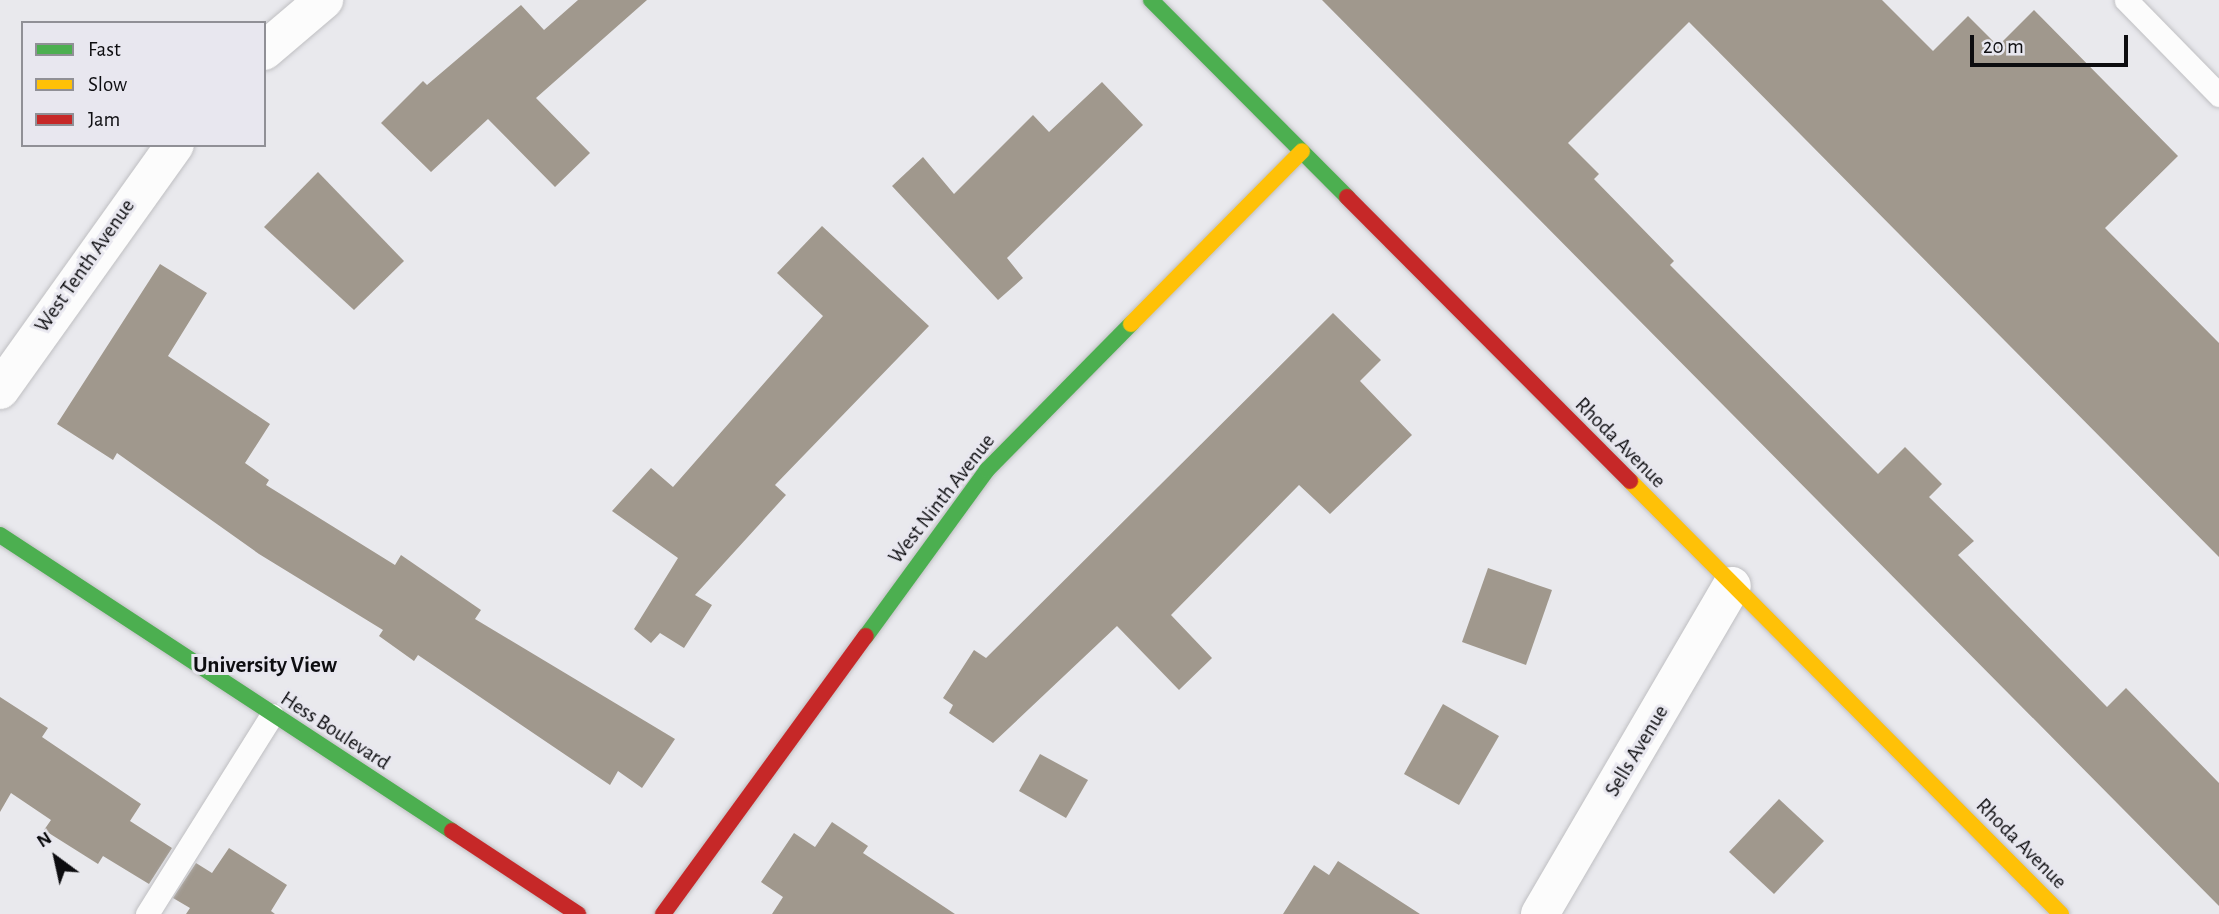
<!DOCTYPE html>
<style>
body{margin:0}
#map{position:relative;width:2219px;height:914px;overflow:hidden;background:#e9e9ed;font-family:"Alegreya Sans",sans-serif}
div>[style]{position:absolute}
.building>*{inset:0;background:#a0988d}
.roads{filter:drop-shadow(0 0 2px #bfbfc2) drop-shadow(0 0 2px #bfbfc2)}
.lane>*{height:23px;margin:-11.5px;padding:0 11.5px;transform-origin:11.5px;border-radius:11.5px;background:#fcfcfc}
.street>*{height:38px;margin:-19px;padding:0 19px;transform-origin:19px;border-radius:19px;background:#fcfcfc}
.fast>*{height:16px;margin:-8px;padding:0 8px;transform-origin:8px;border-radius:8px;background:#4caf50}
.slow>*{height:16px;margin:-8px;padding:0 8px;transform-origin:8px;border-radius:8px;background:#ffc107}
.jam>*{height:16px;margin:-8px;padding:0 8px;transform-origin:8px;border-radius:8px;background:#c62828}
span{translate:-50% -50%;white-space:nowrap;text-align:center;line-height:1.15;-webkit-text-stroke:6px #e8e7ef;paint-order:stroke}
.street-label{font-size:21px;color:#0d0d10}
.neighbourhood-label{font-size:23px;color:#0d0d10;font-weight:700}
.legend{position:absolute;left:21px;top:21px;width:245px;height:126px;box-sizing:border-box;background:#e8e7ef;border:2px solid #909096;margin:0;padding:9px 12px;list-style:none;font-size:21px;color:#0d0d10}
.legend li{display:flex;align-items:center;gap:14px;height:35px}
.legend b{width:35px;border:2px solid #909096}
.north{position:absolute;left:21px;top:823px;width:70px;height:70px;-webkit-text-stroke:5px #e8e7ef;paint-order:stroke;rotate:327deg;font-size:19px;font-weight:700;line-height:28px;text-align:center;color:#0d0d10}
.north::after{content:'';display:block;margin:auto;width:24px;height:32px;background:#0d0d10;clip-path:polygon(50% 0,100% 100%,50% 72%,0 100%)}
.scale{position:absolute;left:1970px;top:35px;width:158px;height:32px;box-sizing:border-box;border:4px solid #0d0d10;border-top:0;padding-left:9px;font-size:21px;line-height:24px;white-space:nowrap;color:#0d0d10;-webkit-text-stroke:5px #e8e7ef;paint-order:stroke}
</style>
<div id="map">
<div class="building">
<div style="clip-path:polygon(578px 0,647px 0,536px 98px,590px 153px,555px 187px,488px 119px,431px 172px,381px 123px,423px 81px,427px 85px,521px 5px,544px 30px)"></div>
<div style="clip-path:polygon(1322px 0,1882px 0,1933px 51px,1968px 16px,1998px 46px,2034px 10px,2178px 156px,2105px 228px,2219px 343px,2219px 557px,1689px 22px,1568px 143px,1599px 174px,1594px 179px,1674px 261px,1670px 265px,1878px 474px,1905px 447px,1942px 484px,1929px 497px,1974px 541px,1958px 555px,2107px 707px,2126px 688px,2219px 783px,2219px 906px)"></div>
<div style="clip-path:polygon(1102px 82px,1143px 125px,1007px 258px,1023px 278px,998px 300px,892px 186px,923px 157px,954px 194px,1033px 115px,1049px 132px)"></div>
<div style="clip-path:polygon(318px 172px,404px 261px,354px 310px,264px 227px)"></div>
<div style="clip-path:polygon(822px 226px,929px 326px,775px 485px,786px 495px,695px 595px,712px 605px,684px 648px,660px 633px,651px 643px,634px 629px,678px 558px,612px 511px,651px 468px,673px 487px,823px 316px,777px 273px)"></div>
<div style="clip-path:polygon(160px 264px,207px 293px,168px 356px,270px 424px,245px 463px,269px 480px,266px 485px,395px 565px,401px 555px,481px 610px,475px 619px,675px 739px,642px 788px,618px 771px,610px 785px,418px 655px,414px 661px,379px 636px,383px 630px,259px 554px,117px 453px,113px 460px,57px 424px)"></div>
<div style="clip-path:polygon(1333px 313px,1381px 360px,1360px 381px,1412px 435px,1330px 514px,1299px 485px,1171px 615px,1212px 658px,1179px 690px,1117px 626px,993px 743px,949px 713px,953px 705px,943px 698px,974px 650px,986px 658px)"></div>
<div style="clip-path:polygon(1488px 568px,1552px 590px,1526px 665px,1462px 642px)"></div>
<div style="clip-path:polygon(0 697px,48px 728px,42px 737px,141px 804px,130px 821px,172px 848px,149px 884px,103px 856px,98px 864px,44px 830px,51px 820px,11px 793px,0 812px)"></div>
<div style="clip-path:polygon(1443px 704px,1499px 736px,1459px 805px,1404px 774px)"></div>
<div style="clip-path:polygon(1040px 754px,1088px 780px,1066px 818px,1019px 791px)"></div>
<div style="clip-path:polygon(1779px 799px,1824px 841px,1774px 894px,1729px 852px)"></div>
<div style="clip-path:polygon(832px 822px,868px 846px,863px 853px,955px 914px,772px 914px,783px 897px,761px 882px,794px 833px,815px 847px)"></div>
<div style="clip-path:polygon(229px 848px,287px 885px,271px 911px,275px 914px,186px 914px,190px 908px,173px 898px,196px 863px,212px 873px)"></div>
<div style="clip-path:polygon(1338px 861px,1420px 914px,1283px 914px,1314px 865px,1329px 875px)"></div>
</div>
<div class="roads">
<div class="lane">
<div style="left:2126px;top:0;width:133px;rotate:45.6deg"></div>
<div style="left:147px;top:914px;width:235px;rotate:-57.9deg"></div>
</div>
<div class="street">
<div style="left:264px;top:51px;width:79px;rotate:-40.4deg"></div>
<div style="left:0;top:390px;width:301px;rotate:-54.5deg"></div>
<div style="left:1540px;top:914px;width:380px;rotate:-59.7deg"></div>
</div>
<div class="fast">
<div style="left:1151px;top:0;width:278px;rotate:45.1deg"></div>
<div style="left:0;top:535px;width:540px;rotate:33.22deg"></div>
<div style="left:866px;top:636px;width:205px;rotate:-53.9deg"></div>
<div style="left:987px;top:470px;width:205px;rotate:-45.4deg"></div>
</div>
<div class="slow">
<div style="left:1131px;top:324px;width:243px;rotate:-45.3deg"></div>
<div style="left:1630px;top:481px;width:611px;rotate:45.13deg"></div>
</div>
<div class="jam">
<div style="left:1347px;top:197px;width:401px;rotate:45.1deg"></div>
<div style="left:452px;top:831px;width:151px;rotate:33.4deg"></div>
<div style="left:663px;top:914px;width:344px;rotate:-53.9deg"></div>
</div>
</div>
<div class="street-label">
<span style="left:85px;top:266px;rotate:-55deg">West Tenth Avenue</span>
<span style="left:1620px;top:443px;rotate:45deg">Rhoda Avenue</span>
<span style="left:942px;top:499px;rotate:-52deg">West Ninth Avenue</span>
<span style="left:335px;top:731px;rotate:33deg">Hess Boulevard</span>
<span style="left:1637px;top:751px;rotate:-59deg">Sells Avenue</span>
<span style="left:2021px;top:844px;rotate:45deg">Rhoda Avenue</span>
</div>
<div class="neighbourhood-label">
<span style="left:265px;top:666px">University View</span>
</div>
<ul class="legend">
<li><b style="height:9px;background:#4caf50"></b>Fast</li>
<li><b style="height:9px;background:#ffc107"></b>Slow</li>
<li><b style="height:9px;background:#c62828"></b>Jam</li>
</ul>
<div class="north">N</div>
<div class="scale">20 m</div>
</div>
